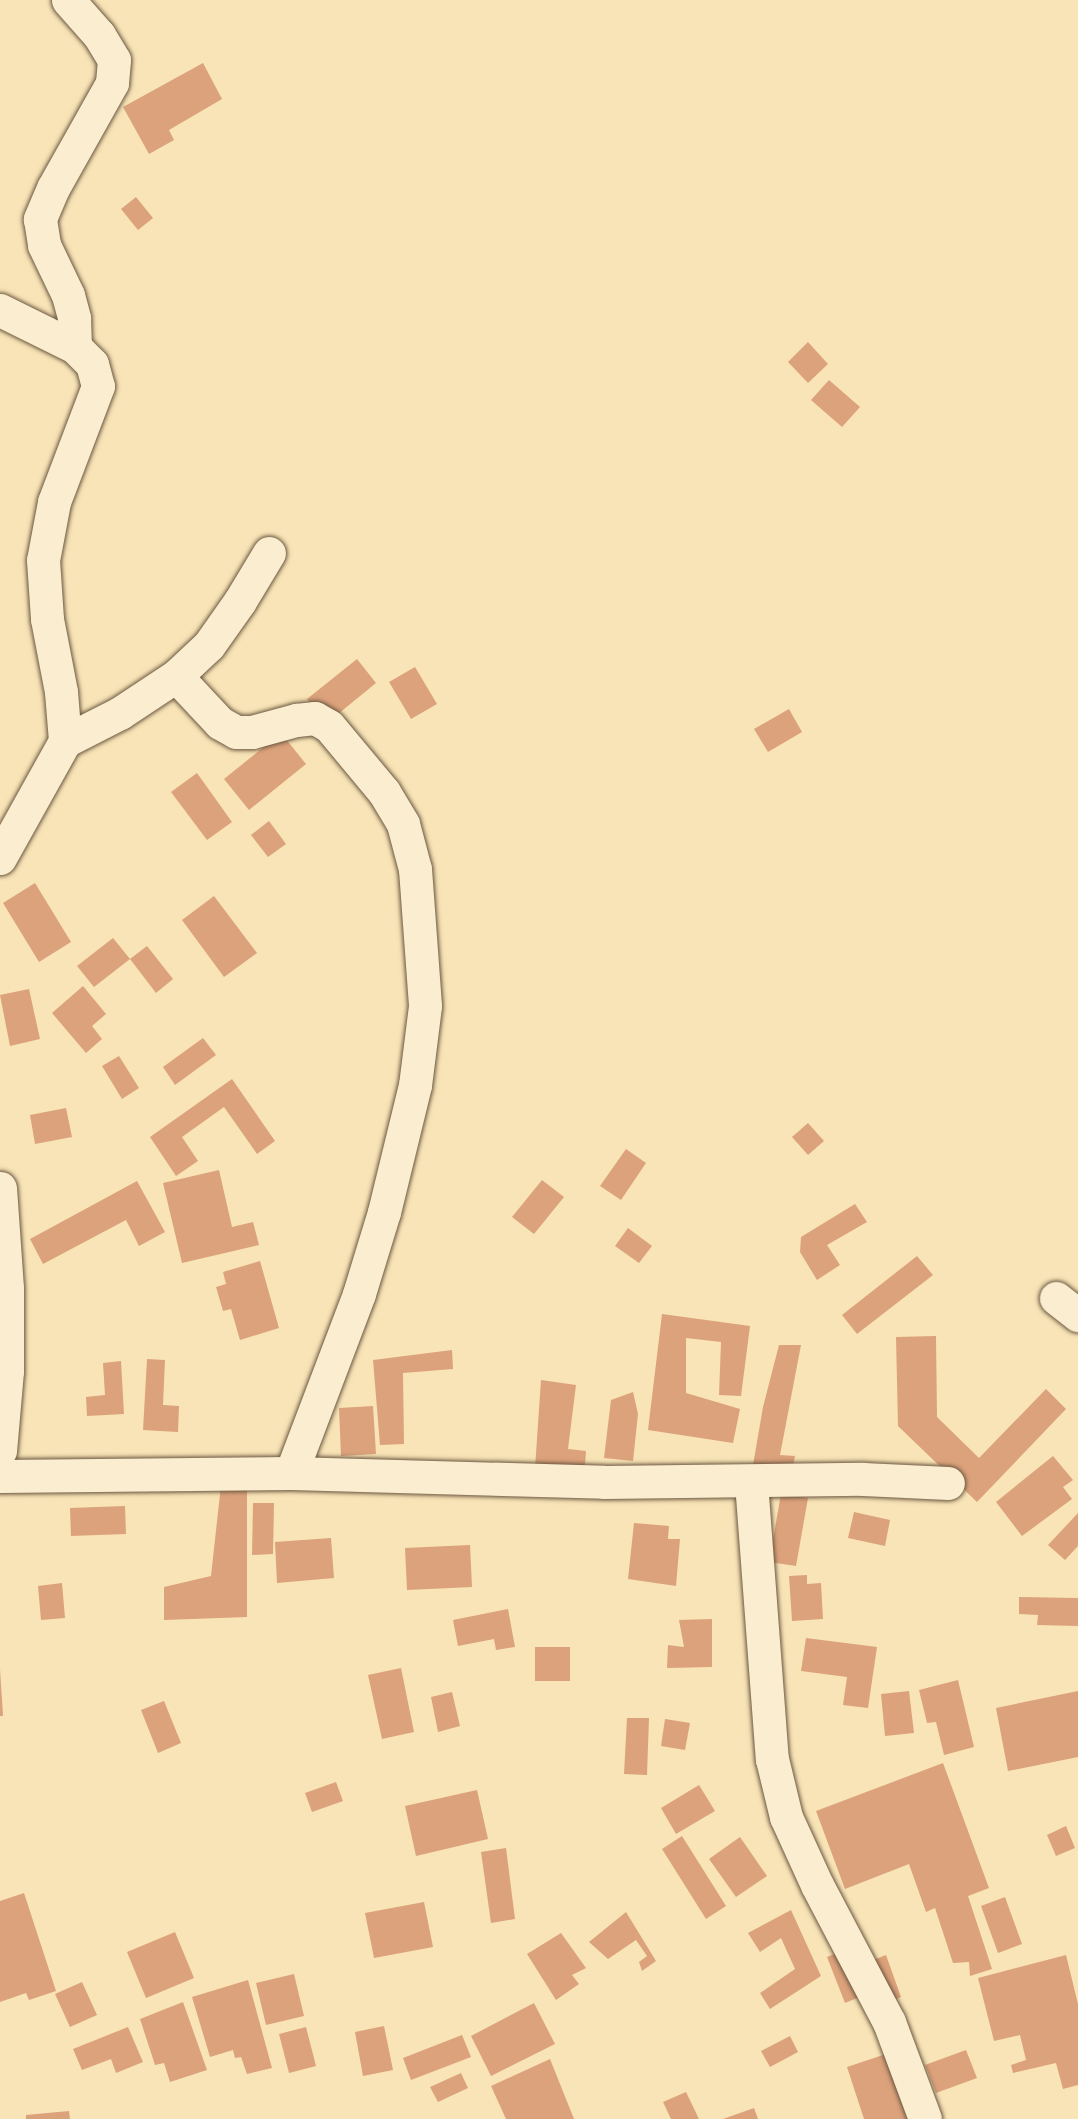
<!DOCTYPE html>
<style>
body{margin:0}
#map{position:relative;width:1078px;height:2119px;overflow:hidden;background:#f8e4b6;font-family:"IM FELL French Canon",serif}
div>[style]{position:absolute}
.building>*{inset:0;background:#dca27b}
.roads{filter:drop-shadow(0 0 2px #6b5741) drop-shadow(0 0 2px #6b5741)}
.street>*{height:33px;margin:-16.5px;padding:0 16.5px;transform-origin:16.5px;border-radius:16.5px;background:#faedd0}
span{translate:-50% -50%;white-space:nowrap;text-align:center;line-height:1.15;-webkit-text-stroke:4.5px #faedd0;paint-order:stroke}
</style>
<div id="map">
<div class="building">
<div style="clip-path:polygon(203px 63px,222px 99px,169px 130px,174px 140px,149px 154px,123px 107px)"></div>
<div style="clip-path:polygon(136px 197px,153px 218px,138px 230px,121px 209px)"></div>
<div style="clip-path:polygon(808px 342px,828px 364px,808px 383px,788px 362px)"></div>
<div style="clip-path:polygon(829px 380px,860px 407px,842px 427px,811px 400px)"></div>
<div style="clip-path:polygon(357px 659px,376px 683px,327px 723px,307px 699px)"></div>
<div style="clip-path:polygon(415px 667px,437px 704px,411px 719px,389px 682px)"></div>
<div style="clip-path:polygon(789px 709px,802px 732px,768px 752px,754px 729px)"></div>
<div style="clip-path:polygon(281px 733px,306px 764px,249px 810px,224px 779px)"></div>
<div style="clip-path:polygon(197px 773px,232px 822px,207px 840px,171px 792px)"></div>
<div style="clip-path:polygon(269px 821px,286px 844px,268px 857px,251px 835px)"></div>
<div style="clip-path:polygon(35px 883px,71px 942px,39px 962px,3px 903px)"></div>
<div style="clip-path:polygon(214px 896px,257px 953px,224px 977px,182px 920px)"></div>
<div style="clip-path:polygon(113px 938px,130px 959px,94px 987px,77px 966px)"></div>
<div style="clip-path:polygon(147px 946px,173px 979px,156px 993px,130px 959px)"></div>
<div style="clip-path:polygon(83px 986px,106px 1014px,92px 1026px,102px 1039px,86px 1053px,52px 1013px)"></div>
<div style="clip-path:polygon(29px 989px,40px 1039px,10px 1046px,0 995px)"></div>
<div style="clip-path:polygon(203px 1038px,216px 1055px,175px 1085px,163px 1067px)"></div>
<div style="clip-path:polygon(119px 1056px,139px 1088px,122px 1099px,102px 1066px)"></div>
<div style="clip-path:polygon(232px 1079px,275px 1141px,257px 1154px,224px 1107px,182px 1137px,198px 1161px,176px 1176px,150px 1137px)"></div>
<div style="clip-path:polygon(66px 1108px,72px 1137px,35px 1144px,30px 1115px)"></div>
<div style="clip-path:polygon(808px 1123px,824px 1141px,808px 1155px,792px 1137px)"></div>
<div style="clip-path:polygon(626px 1149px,646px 1163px,621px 1200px,600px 1186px)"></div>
<div style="clip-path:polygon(219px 1170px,232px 1227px,253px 1222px,259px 1245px,182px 1263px,163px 1183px)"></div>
<div style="clip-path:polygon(542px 1180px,564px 1197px,534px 1234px,512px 1217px)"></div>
<div style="clip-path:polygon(137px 1181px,165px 1232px,139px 1246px,126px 1220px,43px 1264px,30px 1239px)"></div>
<div style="clip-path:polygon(855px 1204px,867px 1222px,827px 1245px,840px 1265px,817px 1280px,800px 1252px,801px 1237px)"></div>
<div style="clip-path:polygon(628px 1228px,652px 1246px,639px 1263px,615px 1246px)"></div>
<div style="clip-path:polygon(917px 1256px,933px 1275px,857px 1334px,842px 1315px)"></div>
<div style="clip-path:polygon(260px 1261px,279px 1328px,240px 1340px,231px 1309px,223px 1311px,216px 1287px,226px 1284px,223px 1272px)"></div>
<div style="clip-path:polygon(662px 1314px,750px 1326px,741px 1396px,719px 1395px,721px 1342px,686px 1338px,686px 1393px,740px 1409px,733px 1443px,648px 1430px)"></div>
<div style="clip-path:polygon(936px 1336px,937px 1417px,979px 1458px,1046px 1389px,1066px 1409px,977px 1502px,898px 1426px,896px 1337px)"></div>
<div style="clip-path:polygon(779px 1345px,801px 1345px,780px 1455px,795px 1456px,792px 1472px,753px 1465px,763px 1407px)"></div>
<div style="clip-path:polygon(452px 1350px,453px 1369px,403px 1373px,404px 1444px,380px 1445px,373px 1360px)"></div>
<div style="clip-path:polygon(147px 1359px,165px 1360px,163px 1405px,179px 1406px,178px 1432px,143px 1430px)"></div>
<div style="clip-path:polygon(121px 1361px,124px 1414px,87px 1416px,86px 1397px,105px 1395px,103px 1363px)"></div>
<div style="clip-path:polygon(541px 1380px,576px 1385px,568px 1449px,586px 1451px,585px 1465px,535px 1468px)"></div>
<div style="clip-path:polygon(633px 1392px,638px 1414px,633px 1461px,604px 1458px,611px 1400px)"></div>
<div style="clip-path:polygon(373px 1406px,376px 1454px,341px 1456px,339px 1408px)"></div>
<div style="clip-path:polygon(1053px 1456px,1073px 1480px,1063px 1487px,1072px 1499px,1022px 1536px,996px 1502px)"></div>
<div style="clip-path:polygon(221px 1485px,247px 1485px,247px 1617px,164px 1620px,164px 1587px,211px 1576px)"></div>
<div style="clip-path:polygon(781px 1494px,808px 1498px,796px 1566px,769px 1562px)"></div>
<div style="clip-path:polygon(253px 1503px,274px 1503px,273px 1554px,252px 1555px)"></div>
<div style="clip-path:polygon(125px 1506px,126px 1534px,71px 1536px,70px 1508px)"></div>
<div style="clip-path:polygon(854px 1512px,890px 1520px,885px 1546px,848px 1538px)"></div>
<div style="clip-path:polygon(1078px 1513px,1078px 1546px,1065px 1560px,1048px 1545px)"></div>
<div style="clip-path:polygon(634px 1523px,669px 1526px,668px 1539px,680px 1539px,676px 1586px,628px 1579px)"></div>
<div style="clip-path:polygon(331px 1538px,334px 1578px,277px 1583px,275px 1542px)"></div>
<div style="clip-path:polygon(470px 1545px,472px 1587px,407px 1590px,405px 1548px)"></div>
<div style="clip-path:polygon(807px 1575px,807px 1584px,821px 1583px,823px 1619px,792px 1621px,789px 1576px)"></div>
<div style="clip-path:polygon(62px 1583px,65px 1618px,41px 1620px,38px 1586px)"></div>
<div style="clip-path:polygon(1019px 1597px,1078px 1598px,1078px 1626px,1037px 1625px,1038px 1615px,1019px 1614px)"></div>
<div style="clip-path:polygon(508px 1609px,515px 1647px,496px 1650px,494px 1639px,458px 1646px,453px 1620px)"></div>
<div style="clip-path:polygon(712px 1619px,712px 1667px,667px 1668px,668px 1645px,684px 1647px,679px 1620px)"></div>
<div style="clip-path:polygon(806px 1638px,877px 1647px,868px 1708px,843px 1705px,847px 1677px,801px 1671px)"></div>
<div style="clip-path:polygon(535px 1647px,570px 1647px,570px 1681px,535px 1681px)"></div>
<div style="clip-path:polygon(401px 1668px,414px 1732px,382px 1739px,368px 1675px)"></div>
<div style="clip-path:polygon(0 1669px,3px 1716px,0 1716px)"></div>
<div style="clip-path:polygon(958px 1680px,974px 1747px,944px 1755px,936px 1722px,927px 1723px,919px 1690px)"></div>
<div style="clip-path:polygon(909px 1691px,914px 1733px,885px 1736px,881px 1694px)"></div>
<div style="clip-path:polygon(1078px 1691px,1078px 1757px,1008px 1771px,996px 1708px)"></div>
<div style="clip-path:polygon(452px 1692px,460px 1726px,438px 1732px,431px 1697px)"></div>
<div style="clip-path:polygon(164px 1701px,181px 1743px,158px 1753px,141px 1710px)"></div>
<div style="clip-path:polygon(627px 1718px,649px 1718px,647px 1775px,624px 1774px)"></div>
<div style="clip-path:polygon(665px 1719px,690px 1723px,685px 1750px,661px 1746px)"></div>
<div style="clip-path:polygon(943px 1763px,989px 1888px,968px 1896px,992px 1969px,970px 1976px,969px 1962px,953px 1963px,935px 1908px,926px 1912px,909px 1864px,845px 1889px,816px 1811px)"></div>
<div style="clip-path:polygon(336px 1782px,343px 1801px,312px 1812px,305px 1793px)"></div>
<div style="clip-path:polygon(699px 1785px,715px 1811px,676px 1834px,661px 1808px)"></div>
<div style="clip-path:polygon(477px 1790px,488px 1839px,416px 1856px,405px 1806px)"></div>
<div style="clip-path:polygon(1066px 1826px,1075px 1848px,1056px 1856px,1047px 1835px)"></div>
<div style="clip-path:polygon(682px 1836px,726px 1906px,706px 1919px,662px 1849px)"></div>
<div style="clip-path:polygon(740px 1837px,767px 1876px,736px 1897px,709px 1859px)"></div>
<div style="clip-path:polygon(506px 1848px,515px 1919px,491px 1923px,481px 1852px)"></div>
<div style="clip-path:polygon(24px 1893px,56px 1991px,29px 2000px,26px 1993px,0 2002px,0 1901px)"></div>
<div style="clip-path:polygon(1005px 1897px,1022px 1944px,998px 1953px,981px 1906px)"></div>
<div style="clip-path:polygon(424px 1902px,433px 1947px,374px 1958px,365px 1913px)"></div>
<div style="clip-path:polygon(791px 1910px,821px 1976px,770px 2009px,760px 1993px,795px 1969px,781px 1938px,760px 1952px,748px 1933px)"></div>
<div style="clip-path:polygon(626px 1912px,656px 1961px,642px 1971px,639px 1962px,647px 1956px,636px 1940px,608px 1959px,589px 1942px)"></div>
<div style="clip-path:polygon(175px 1932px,194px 1978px,146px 1998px,127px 1952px)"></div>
<div style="clip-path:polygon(561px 1933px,586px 1968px,572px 1975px,579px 1984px,556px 2000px,527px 1954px)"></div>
<div style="clip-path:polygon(849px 1948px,867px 1994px,845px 2003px,827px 1957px)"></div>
<div style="clip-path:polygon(886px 1955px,901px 1997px,883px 2005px,866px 1963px)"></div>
<div style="clip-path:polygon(1066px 1955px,1078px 2004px,1078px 2085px,1063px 2089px,1056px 2063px,1013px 2073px,1011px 2065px,1026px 2060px,1020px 2035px,994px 2041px,978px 1978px)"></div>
<div style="clip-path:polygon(294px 1974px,304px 2016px,266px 2025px,256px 1983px)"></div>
<div style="clip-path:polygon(248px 1980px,272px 2068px,247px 2074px,241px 2057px,235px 2058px,233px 2050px,210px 2057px,192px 1997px)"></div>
<div style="clip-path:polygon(82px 1982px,97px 2015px,70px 2027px,55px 1994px)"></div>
<div style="clip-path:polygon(183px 2002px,207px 2070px,170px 2082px,164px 2063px,155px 2065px,140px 2019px)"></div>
<div style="clip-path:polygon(534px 2003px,555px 2044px,491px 2076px,471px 2036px)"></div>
<div style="clip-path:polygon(384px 2026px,393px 2070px,363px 2076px,355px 2032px)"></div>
<div style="clip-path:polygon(128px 2027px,143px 2062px,116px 2073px,111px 2059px,82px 2070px,73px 2049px)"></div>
<div style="clip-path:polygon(306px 2027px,316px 2066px,289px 2073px,279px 2034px)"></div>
<div style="clip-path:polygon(462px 2035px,471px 2057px,411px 2080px,403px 2058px)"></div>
<div style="clip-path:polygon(790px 2036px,798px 2052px,770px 2067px,761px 2051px)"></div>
<div style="clip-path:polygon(966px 2050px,977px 2078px,936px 2093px,925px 2065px)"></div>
<div style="clip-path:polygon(886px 2054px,907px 2119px,864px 2119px,847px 2067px)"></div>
<div style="clip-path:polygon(550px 2059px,574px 2119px,506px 2119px,491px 2086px)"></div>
<div style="clip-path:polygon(461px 2073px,468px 2088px,438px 2102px,430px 2087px)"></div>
<div style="clip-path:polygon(686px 2092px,699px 2119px,671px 2119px,663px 2102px)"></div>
<div style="clip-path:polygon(754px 2108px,758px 2119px,723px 2119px)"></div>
<div style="clip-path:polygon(69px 2111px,70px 2119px,26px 2119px,26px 2115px)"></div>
</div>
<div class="roads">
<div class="street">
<div style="left:68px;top:0;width:47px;rotate:48.5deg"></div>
<div style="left:99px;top:35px;width:29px;rotate:59deg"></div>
<div style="left:114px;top:60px;width:23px;rotate:95deg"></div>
<div style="left:112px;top:83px;width:120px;rotate:119.3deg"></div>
<div style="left:53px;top:188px;width:34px;rotate:113deg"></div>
<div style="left:40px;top:219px;width:26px;rotate:81deg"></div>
<div style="left:44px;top:245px;width:55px;rotate:64.4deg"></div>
<div style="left:68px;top:295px;width:24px;rotate:75deg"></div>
<div style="left:74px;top:318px;width:29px;rotate:88deg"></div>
<div style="left:0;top:310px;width:84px;rotate:26.3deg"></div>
<div style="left:75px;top:347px;width:24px;rotate:45deg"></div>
<div style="left:92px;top:364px;width:23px;rotate:75deg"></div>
<div style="left:98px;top:386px;width:124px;rotate:110.8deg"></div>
<div style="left:54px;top:502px;width:59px;rotate:100.7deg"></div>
<div style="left:43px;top:560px;width:59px;rotate:86.1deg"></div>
<div style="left:47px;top:619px;width:74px;rotate:79.1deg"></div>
<div style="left:61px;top:692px;width:49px;rotate:85.3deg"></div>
<div style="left:65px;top:741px;width:134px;rotate:119.1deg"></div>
<div style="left:176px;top:676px;width:64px;rotate:46.9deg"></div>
<div style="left:220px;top:723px;width:18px;rotate:29deg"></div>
<div style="left:236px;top:732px;width:16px"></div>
<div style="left:252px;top:732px;width:46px;rotate:-15.3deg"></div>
<div style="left:296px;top:720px;width:19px;rotate:-6deg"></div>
<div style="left:315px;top:718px;width:16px;rotate:30deg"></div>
<div style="left:329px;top:726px;width:86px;rotate:50.2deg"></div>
<div style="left:384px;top:792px;width:37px;rotate:59deg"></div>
<div style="left:403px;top:824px;width:47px;rotate:75.1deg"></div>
<div style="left:415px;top:869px;width:137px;rotate:85.8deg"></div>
<div style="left:425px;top:1006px;width:80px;rotate:97.2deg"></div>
<div style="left:415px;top:1085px;width:131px;rotate:103.7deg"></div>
<div style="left:384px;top:1212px;width:86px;rotate:107deg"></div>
<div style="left:359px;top:1294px;width:191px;rotate:110.8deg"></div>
<div style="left:65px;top:741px;width:62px;rotate:-27deg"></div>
<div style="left:120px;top:713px;width:67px;rotate:-33.5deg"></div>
<div style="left:176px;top:676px;width:45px;rotate:-43.2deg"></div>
<div style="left:209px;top:645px;width:54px;rotate:-54.8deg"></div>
<div style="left:240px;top:601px;width:56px;rotate:-58.9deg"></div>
<div style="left:0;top:1188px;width:100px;rotate:86deg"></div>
<div style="left:7px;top:1288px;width:83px;rotate:90deg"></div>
<div style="left:7px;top:1371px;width:80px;rotate:95deg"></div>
<div style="left:1056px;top:1298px;width:28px;rotate:38deg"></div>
<div style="left:0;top:1476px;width:291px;rotate:-0.6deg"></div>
<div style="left:291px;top:1473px;width:313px;rotate:1.6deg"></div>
<div style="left:604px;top:1482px;width:259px;rotate:-0.7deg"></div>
<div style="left:863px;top:1479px;width:85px;rotate:2.7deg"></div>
<div style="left:751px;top:1482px;width:278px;rotate:85.7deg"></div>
<div style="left:772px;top:1759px;width:60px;rotate:76.4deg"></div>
<div style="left:786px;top:1817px;width:75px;rotate:65.5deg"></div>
<div style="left:817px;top:1885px;width:155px;rotate:62.3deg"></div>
<div style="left:889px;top:2022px;width:103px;rotate:69.6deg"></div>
</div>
</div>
</div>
